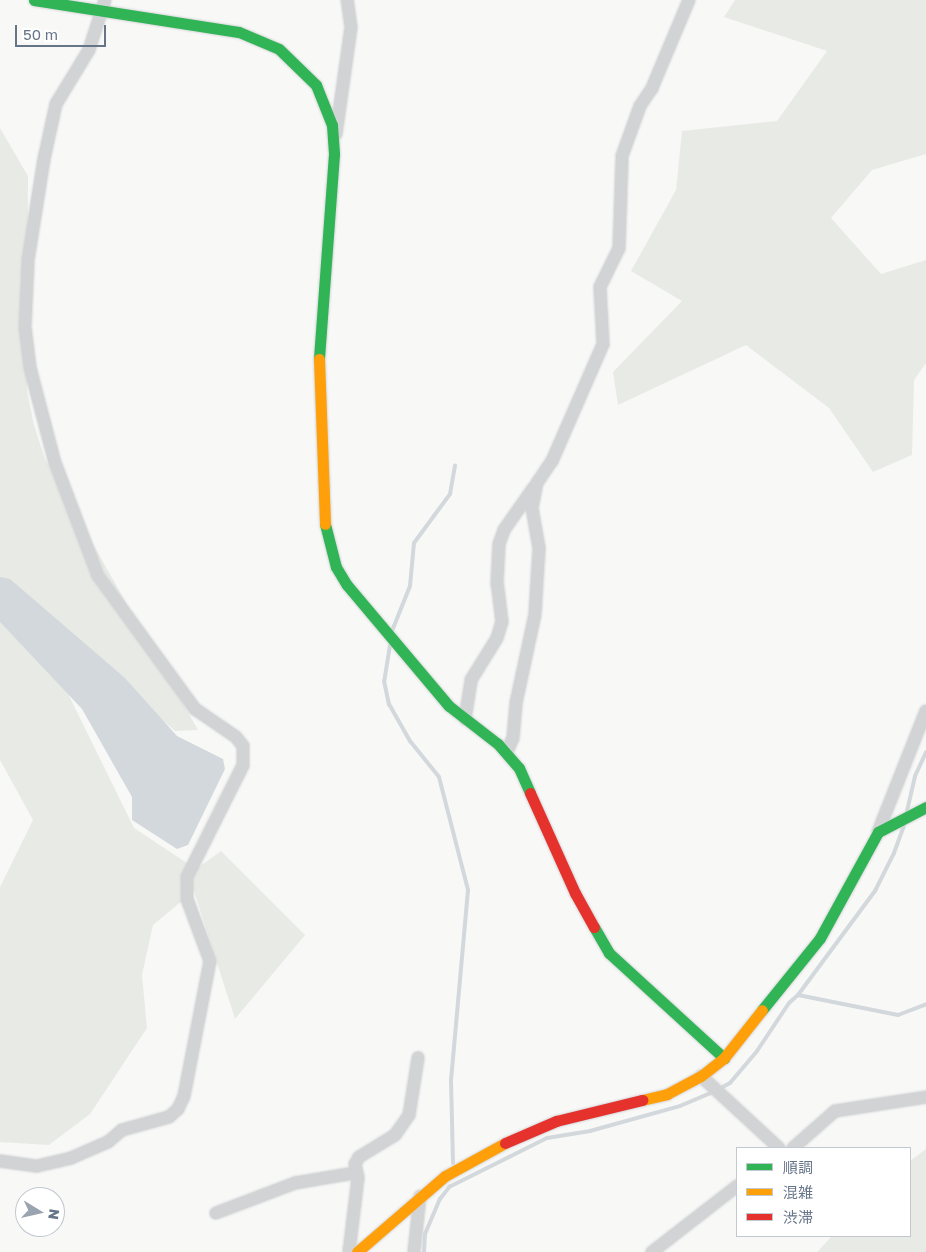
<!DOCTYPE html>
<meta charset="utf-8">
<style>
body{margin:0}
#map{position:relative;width:926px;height:1252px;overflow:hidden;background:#f8f8f7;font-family:"Golos Text","Noto Sans JP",sans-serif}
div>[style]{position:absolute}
.green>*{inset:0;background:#e8ebe5}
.water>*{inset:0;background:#d3d8dc}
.stream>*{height:4px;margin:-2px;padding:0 2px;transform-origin:2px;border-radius:2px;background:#d3d8dc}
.roads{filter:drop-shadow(0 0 1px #d3d5d7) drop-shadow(0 0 1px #d3d5d7)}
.street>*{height:12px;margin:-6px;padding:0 6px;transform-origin:6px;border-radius:6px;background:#d2d3d4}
.fast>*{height:11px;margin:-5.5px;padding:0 5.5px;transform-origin:5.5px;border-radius:5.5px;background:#30b455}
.slow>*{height:11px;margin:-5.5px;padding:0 5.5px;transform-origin:5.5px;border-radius:5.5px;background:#ff9f0a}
.jam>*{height:11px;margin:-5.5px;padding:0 5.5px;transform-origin:5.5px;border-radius:5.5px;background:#e5322d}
span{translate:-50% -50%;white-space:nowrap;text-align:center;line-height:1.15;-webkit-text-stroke:5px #fff;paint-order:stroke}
.legend{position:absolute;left:736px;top:1147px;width:175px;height:90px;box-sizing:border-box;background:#fff;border:1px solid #c2c8d0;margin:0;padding:6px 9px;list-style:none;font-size:15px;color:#677589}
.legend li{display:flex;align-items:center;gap:10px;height:25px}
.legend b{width:25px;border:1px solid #c2c8d0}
.north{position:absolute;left:15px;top:1187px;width:50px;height:50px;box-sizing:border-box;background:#fff;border:1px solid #c2c8d0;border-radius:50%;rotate:99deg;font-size:14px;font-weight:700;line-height:20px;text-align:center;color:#677589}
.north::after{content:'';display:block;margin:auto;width:18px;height:22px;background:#9aa3b0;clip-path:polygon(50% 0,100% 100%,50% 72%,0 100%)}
.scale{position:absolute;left:15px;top:25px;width:91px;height:22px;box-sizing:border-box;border:2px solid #677589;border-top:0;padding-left:6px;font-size:15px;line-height:18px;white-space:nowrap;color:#677589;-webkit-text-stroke:4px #fff;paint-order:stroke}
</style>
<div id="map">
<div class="green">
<div style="clip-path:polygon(735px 0,926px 0,926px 154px,872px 170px,831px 218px,881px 274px,926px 260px,926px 363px,914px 380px,912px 455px,873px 472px,829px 408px,746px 345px,618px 405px,613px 372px,682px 301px,631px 271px,676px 190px,682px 131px,777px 121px,827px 51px,724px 17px)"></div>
<div style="clip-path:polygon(0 128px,28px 176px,27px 391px,34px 425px,45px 459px,198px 730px,175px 731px,20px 596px,134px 828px,196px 869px,221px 851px,305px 935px,235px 1019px,194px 891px,153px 925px,142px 975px,147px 1028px,90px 1114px,49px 1145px,0 1142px,0 887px,33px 820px,0 760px)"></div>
<div style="clip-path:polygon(926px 1149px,926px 1252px,817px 1252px,832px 1236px,910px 1236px,910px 1161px)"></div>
</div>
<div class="water">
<div style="clip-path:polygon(0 577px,10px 579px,125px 678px,177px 736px,223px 759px,225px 769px,188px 845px,177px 849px,132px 820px,132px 797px,82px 709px,0 622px)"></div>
</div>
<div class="stream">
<div style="left:392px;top:631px;width:48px;rotate:-68.2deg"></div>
<div style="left:410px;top:586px;width:43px;rotate:-84.7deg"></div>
<div style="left:414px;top:543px;width:61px;rotate:-53.7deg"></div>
<div style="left:450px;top:494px;width:29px;rotate:-80deg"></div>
<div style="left:390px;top:645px;width:36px;rotate:99deg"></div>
<div style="left:384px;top:681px;width:24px;rotate:78deg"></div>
<div style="left:389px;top:704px;width:43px;rotate:60.4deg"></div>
<div style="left:410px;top:741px;width:46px;rotate:51.1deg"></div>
<div style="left:439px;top:777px;width:117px;rotate:75.6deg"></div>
<div style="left:468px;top:890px;width:191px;rotate:95.1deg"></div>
<div style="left:451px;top:1080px;width:83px;rotate:88.6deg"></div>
<div style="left:907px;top:811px;width:36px;rotate:-77deg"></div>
<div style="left:915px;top:776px;width:26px;rotate:-65deg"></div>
<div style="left:798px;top:995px;width:102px;rotate:11.3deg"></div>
<div style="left:898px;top:1015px;width:30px;rotate:-21deg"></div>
<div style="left:719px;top:1089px;width:13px;rotate:-29deg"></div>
<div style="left:730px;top:1083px;width:42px;rotate:-49.8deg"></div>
<div style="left:757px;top:1051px;width:58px;rotate:-56.3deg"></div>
<div style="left:789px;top:1003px;width:12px;rotate:-42deg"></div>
<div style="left:798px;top:995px;width:129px;rotate:-53.5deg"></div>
<div style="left:875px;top:891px;width:42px;rotate:-63.4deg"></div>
<div style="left:894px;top:853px;width:29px;rotate:-70deg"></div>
<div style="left:449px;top:1187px;width:110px;rotate:-26.6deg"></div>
<div style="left:547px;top:1138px;width:44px;rotate:-9.2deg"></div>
<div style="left:590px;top:1131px;width:93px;rotate:-15.5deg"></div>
<div style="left:680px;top:1106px;width:36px;rotate:-23deg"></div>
<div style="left:424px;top:1252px;width:18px;rotate:-87deg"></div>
<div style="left:425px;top:1234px;width:38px;rotate:-67deg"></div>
<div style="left:440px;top:1199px;width:16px;rotate:-52deg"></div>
</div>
<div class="roads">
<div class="street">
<div style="left:336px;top:134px;width:108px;rotate:-82deg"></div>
<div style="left:351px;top:27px;width:27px;rotate:-98deg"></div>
<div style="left:465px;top:719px;width:39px;rotate:-81deg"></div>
<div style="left:471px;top:680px;width:49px;rotate:-58.2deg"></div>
<div style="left:497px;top:638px;width:17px;rotate:-73deg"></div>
<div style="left:502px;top:622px;width:38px;rotate:-97deg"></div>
<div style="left:497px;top:584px;width:40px;rotate:-87.1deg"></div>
<div style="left:499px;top:544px;width:15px;rotate:-70deg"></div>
<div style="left:504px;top:530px;width:52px;rotate:-55.1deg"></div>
<div style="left:507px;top:752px;width:15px;rotate:-67deg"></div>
<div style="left:513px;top:738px;width:35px;rotate:-85deg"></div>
<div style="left:516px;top:703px;width:91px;rotate:-77.9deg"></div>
<div style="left:535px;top:614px;width:66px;rotate:-86.5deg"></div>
<div style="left:539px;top:548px;width:41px;rotate:-99.9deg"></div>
<div style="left:532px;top:508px;width:25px;rotate:-79deg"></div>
<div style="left:537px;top:483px;width:27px;rotate:-56deg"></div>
<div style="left:552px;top:461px;width:128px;rotate:-66.4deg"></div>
<div style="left:603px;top:344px;width:57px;rotate:-93deg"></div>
<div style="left:600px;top:287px;width:43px;rotate:-64deg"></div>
<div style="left:619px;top:248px;width:92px;rotate:-88.1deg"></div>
<div style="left:622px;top:156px;width:53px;rotate:-70.2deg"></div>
<div style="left:640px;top:106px;width:22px;rotate:-56deg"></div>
<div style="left:652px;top:88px;width:95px;rotate:-67.2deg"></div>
<div style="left:878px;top:832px;width:130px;rotate:-68.4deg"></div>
<div style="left:701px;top:1076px;width:106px;rotate:42.7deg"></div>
<div style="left:793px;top:1148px;width:56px;rotate:-41.4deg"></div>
<div style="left:835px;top:1111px;width:92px;rotate:-8.7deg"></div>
<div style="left:0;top:1161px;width:37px;rotate:8deg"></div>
<div style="left:37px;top:1166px;width:35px;rotate:-13deg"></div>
<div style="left:71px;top:1158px;width:40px;rotate:-23.4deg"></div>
<div style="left:108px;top:1142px;width:18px;rotate:-41deg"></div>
<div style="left:122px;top:1130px;width:49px;rotate:-15.5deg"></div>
<div style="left:169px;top:1117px;width:12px;rotate:-42deg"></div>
<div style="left:178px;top:1109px;width:14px;rotate:-65deg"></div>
<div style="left:184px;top:1096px;width:137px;rotate:-79.1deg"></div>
<div style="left:210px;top:961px;width:66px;rotate:-110.4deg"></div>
<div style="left:187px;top:899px;width:22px;rotate:-90deg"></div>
<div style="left:187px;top:877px;width:125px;rotate:-63.4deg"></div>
<div style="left:243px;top:765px;width:19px;rotate:-90deg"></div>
<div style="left:243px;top:746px;width:11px;rotate:-128deg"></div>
<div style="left:236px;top:737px;width:50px;rotate:-145.7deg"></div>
<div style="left:195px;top:709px;width:165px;rotate:-126.1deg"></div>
<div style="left:98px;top:576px;width:121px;rotate:-110.8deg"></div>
<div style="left:55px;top:463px;width:98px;rotate:-104.7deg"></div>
<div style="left:30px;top:368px;width:41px;rotate:-97deg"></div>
<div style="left:25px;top:327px;width:67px;rotate:-87.4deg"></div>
<div style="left:28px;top:260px;width:102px;rotate:-81deg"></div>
<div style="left:44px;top:159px;width:56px;rotate:-77.7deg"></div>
<div style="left:56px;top:104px;width:63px;rotate:-58.6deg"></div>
<div style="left:89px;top:50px;width:52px;rotate:-72.3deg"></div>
<div style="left:216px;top:1213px;width:85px;rotate:-20.8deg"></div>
<div style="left:295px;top:1183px;width:61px;rotate:-9.5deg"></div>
<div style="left:349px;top:1252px;width:75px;rotate:-83.1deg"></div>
<div style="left:358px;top:1178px;width:14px;rotate:-102deg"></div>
<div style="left:355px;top:1164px;width:8px;rotate:-60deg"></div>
<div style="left:359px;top:1157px;width:42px;rotate:-31.4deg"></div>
<div style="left:395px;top:1135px;width:24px;rotate:-55deg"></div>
<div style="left:409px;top:1115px;width:58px;rotate:-81deg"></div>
<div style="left:414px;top:1252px;width:56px;rotate:-83.9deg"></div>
<div style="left:652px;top:1252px;width:108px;rotate:-37.8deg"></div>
</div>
<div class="fast">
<div style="left:34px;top:0;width:207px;rotate:8.9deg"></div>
<div style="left:239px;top:32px;width:43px;rotate:23deg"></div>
<div style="left:279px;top:49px;width:52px;rotate:44.2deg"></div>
<div style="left:316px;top:85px;width:43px;rotate:68.2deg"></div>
<div style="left:332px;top:125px;width:29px;rotate:86deg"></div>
<div style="left:334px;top:154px;width:206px;rotate:94.2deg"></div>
<div style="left:325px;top:524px;width:44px;rotate:75.7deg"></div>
<div style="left:336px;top:567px;width:21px;rotate:59deg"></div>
<div style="left:347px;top:585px;width:158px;rotate:49.9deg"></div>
<div style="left:449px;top:706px;width:62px;rotate:37.8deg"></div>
<div style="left:498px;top:744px;width:32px;rotate:49deg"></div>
<div style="left:519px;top:768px;width:27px;rotate:66deg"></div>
<div style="left:594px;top:927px;width:30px;rotate:60deg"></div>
<div style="left:609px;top:953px;width:156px;rotate:42.4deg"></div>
<div style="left:762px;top:1010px;width:92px;rotate:-51.1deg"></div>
<div style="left:820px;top:938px;width:121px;rotate:-61.3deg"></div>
<div style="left:878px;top:832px;width:54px;rotate:-27.5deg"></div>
</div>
<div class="slow">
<div style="left:319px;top:359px;width:165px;rotate:87.9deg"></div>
<div style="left:642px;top:1100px;width:26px;rotate:-13deg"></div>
<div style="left:667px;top:1094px;width:38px;rotate:-28deg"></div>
<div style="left:701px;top:1076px;width:29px;rotate:-38deg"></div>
<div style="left:724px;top:1058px;width:61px;rotate:-51.6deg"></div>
<div style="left:357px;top:1252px;width:116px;rotate:-40.8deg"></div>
<div style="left:445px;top:1176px;width:68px;rotate:-28.8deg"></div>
</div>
<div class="jam">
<div style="left:530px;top:793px;width:110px;rotate:65.8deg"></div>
<div style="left:575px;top:893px;width:39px;rotate:61deg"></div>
<div style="left:505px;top:1143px;width:56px;rotate:-23.3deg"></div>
<div style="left:556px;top:1121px;width:89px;rotate:-13.7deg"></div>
</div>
</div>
<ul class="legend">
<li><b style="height:6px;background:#30b455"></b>順調</li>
<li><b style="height:6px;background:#ff9f0a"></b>混雑</li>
<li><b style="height:6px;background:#e5322d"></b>渋滞</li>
</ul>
<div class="north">N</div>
<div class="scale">50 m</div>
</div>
